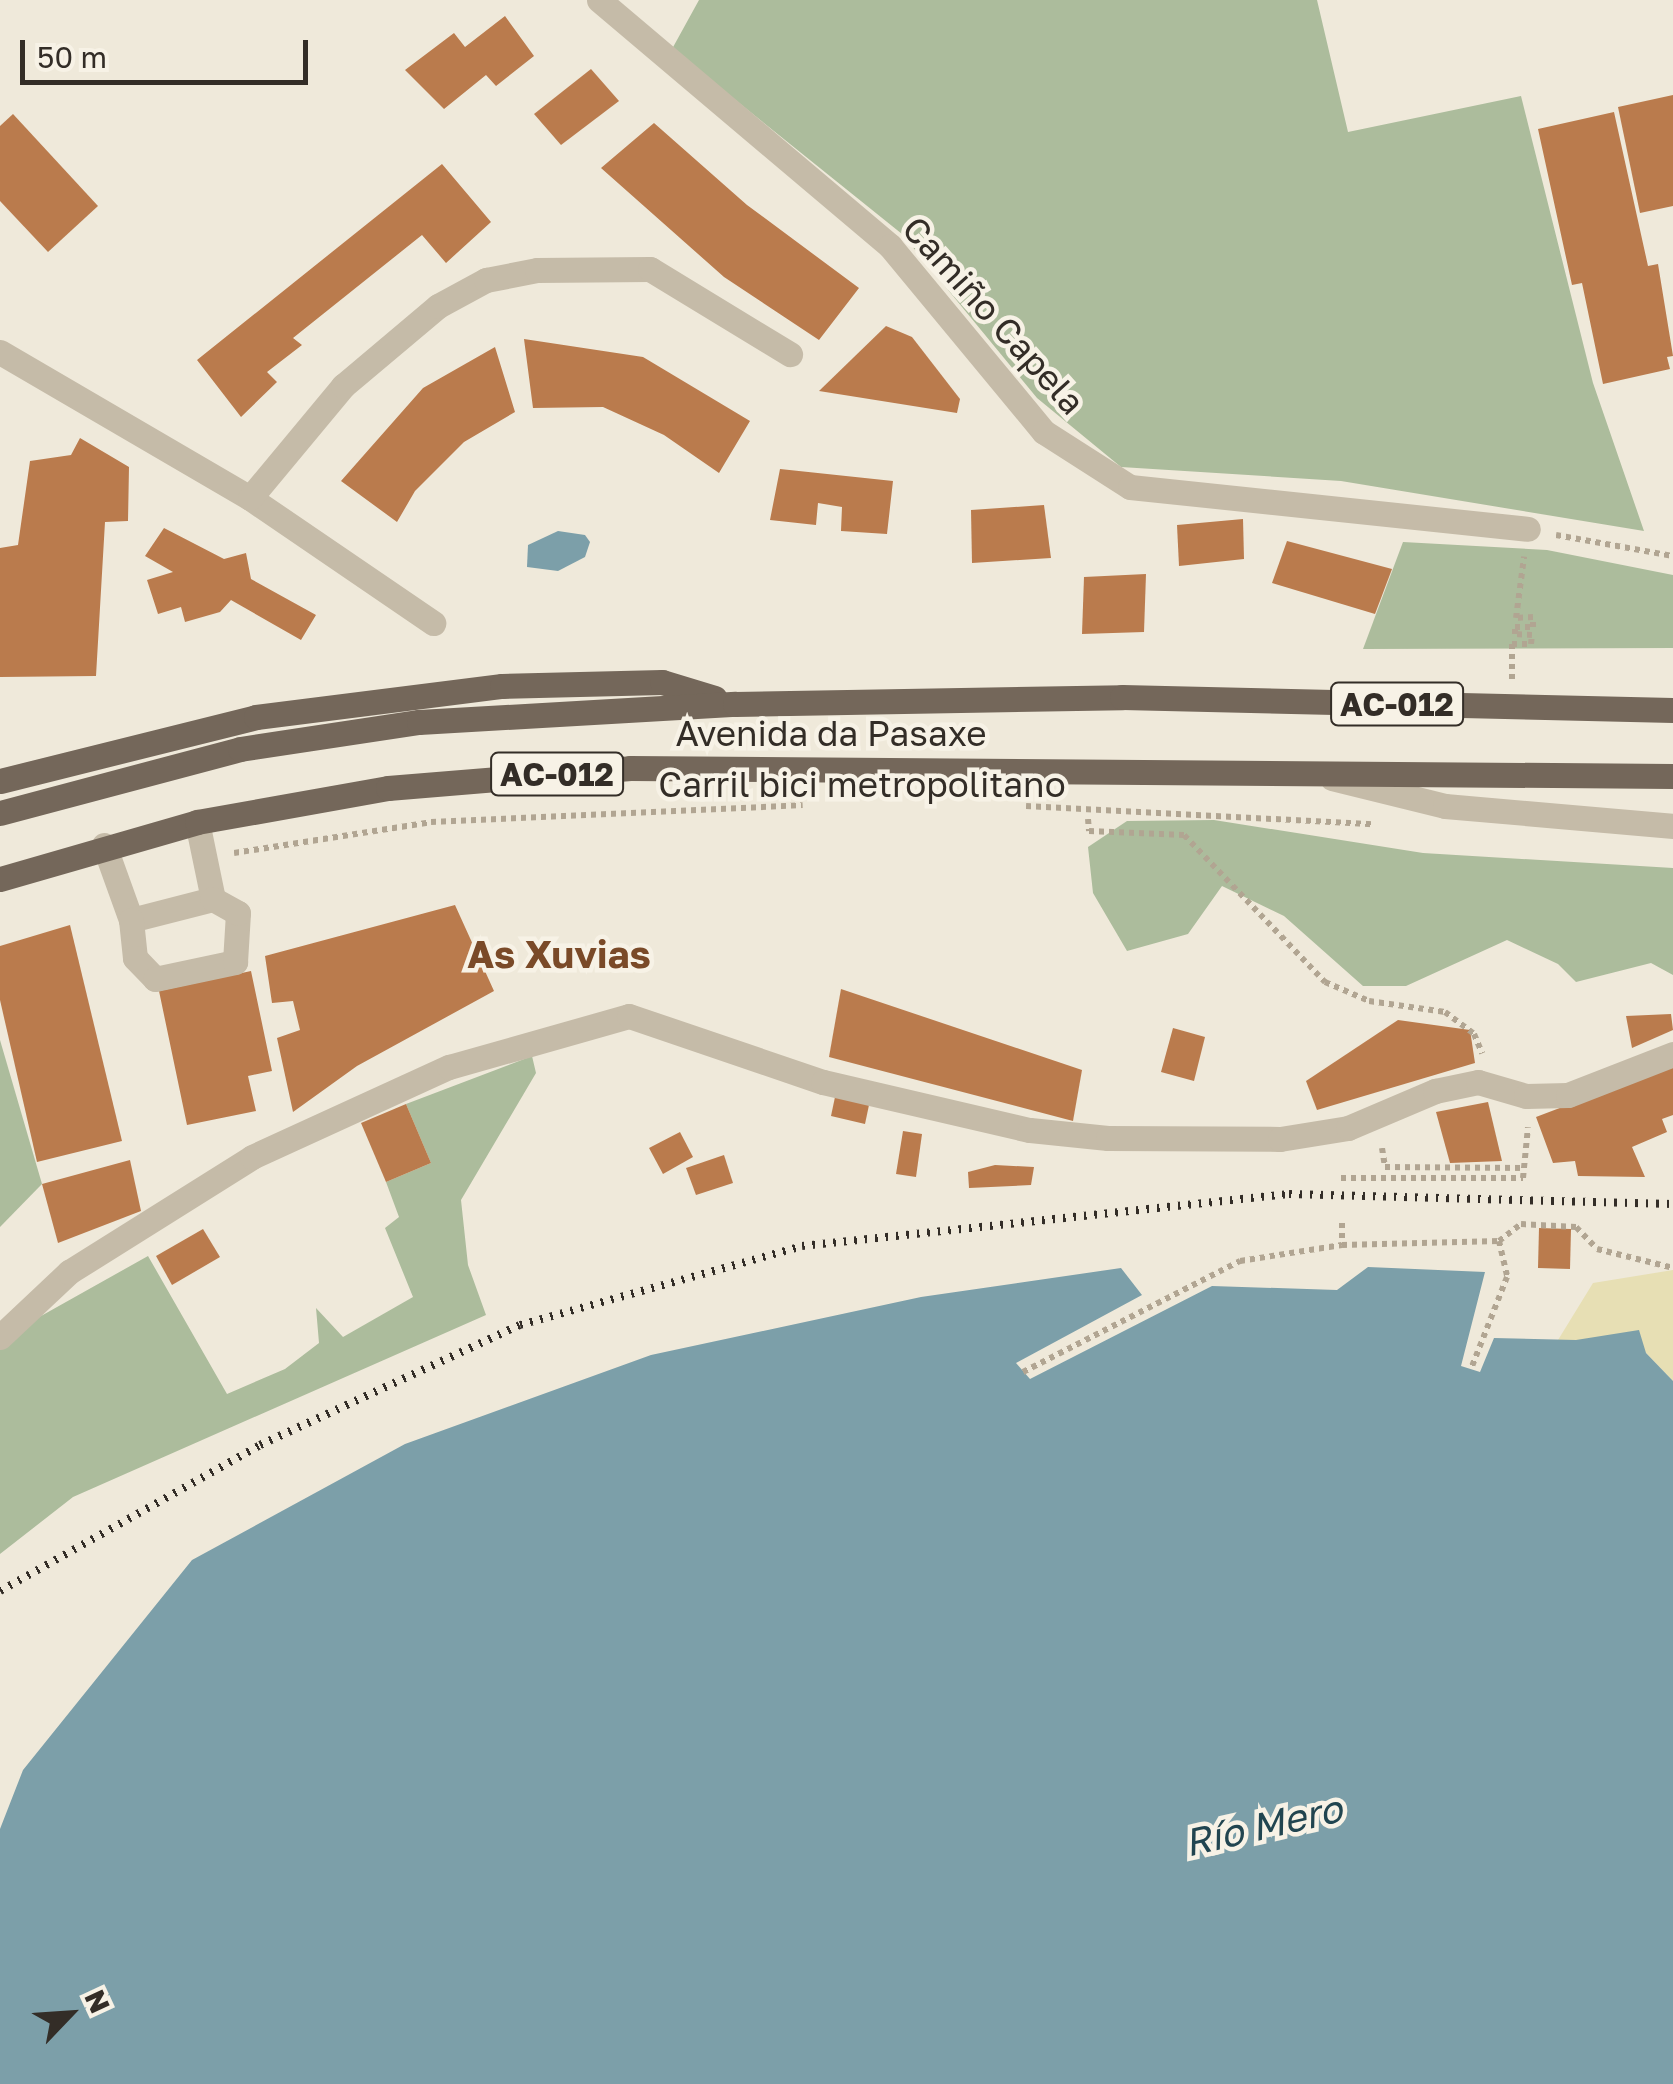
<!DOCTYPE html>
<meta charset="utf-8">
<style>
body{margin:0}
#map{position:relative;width:1673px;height:2084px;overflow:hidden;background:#efe9da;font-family:"Golos Text",sans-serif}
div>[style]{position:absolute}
.green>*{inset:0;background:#acbc9c}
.sand>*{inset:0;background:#e7dfb4}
.water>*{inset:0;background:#7c9fa9}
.building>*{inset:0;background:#ba7b4d}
.path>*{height:6px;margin-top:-3px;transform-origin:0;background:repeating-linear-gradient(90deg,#b1a592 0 5px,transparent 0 10px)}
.minor>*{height:25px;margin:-12.5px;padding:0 12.5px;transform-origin:12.5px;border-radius:12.5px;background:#c5bba8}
.major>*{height:25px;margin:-12.5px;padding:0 12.5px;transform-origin:12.5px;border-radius:12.5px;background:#74675a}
.rail>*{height:8px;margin-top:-4px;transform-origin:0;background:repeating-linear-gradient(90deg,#332d27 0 2.5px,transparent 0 10.5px)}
span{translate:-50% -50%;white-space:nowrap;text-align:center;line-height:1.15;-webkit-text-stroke:9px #f7f2e6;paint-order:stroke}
.shield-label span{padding:2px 8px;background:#f7f2e6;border:2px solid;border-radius:8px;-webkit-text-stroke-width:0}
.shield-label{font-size:32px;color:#332d27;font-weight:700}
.street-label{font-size:35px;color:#332d27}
.neighbourhood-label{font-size:38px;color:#7a4a28;font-weight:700}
.water-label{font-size:38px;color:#214550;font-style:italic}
.north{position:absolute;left:20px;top:1964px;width:100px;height:100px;-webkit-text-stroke:8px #f7f2e6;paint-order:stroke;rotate:65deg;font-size:28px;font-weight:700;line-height:40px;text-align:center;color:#332d27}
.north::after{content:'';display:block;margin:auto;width:35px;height:45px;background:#332d27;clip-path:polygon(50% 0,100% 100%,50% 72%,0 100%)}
.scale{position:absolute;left:20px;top:40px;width:288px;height:45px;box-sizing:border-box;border:5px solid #332d27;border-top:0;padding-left:12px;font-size:30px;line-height:35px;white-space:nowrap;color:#332d27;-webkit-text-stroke:8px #f7f2e6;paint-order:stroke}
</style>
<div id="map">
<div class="green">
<div style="clip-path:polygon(699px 0,1317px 0,1348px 132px,1521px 96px,1593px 383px,1644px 531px,1341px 481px,1121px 467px,1037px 398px,902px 234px,672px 49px)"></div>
<div style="clip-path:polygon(1403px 542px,1547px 550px,1673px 575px,1673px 648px,1363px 649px)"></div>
<div style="clip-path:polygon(1214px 820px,1423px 853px,1673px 868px,1673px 975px,1651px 963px,1576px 982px,1558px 964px,1507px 940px,1406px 986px,1363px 986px,1284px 916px,1222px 886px,1188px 934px,1127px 951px,1093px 893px,1088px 847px,1127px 821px)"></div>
<div style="clip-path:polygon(0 1040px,42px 1184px,0 1227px)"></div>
<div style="clip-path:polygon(532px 1056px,536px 1073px,461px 1200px,468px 1265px,486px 1315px,73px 1497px,0 1554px,0 1339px,148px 1256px,227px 1394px,285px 1369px,319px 1343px,316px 1308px,343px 1337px,413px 1297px,385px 1228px,399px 1217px,386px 1182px,431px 1163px,406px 1104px)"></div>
</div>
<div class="sand">
<div style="clip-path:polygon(1673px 1270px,1673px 1381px,1646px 1353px,1558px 1340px,1593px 1283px)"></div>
</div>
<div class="water">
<div style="clip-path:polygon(558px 531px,585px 535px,590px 542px,585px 557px,558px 571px,527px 567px,528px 545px)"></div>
<div style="clip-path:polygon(1368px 1267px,1485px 1272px,1461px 1366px,1480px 1372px,1494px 1338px,1576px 1340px,1639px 1330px,1646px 1353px,1673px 1381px,1673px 2084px,0 2084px,0 1829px,23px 1770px,192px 1560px,405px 1444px,651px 1355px,921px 1297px,1121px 1268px,1142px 1295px,1016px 1363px,1030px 1379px,1212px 1286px,1337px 1290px)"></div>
</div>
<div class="building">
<div style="clip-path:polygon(505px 16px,534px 56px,496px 86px,486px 75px,444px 109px,405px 70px,454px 33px,465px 47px)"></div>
<div style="clip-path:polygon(591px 69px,619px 101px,561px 145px,534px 114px)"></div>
<div style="clip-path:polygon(1673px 95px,1673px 206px,1640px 213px,1618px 107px)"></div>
<div style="clip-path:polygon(1614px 112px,1648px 266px,1658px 264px,1673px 356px,1667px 357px,1670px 369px,1603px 384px,1582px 283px,1572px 285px,1538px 129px)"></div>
<div style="clip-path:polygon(13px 114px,98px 206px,48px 252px,0 201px,0 126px)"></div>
<div style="clip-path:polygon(654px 123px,747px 205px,859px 288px,819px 340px,724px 277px,601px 168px)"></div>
<div style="clip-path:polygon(442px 164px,491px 222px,446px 263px,422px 235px,293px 338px,302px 345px,267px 372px,277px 382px,241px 417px,197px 360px)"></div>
<div style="clip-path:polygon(886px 326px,912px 337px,960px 399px,957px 413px,819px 391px)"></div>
<div style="clip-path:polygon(524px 339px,643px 357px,750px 421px,719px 473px,664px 435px,603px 407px,533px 408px)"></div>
<div style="clip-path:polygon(495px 347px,515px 412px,464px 442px,415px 491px,397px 522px,341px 481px,423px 388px)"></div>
<div style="clip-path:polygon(80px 438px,129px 467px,128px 521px,105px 522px,96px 676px,0 677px,0 548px,18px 545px,30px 461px,71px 455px)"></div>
<div style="clip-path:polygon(780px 469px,893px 481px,887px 534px,841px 531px,842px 507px,818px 503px,816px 525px,770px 520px)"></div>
<div style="clip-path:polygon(1044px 505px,1051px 558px,972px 563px,971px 510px)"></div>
<div style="clip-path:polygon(1243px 519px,1244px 559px,1179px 566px,1177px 525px)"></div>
<div style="clip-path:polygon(164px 528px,224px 559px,246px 553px,251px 579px,316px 615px,301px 640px,231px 600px,220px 612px,185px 622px,181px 607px,158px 614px,147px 580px,173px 572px,145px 556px)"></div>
<div style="clip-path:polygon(1287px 541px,1392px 569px,1375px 614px,1272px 583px)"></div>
<div style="clip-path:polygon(1146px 574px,1144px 632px,1082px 634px,1084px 577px)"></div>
<div style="clip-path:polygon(455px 905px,494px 991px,357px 1066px,293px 1112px,277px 1038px,300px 1030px,293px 1001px,272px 1003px,265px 956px)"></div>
<div style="clip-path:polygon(70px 925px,122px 1141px,37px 1162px,0 1000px,0 946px)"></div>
<div style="clip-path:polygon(251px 971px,272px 1071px,248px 1076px,256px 1111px,187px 1125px,159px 991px)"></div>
<div style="clip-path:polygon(841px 989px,1082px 1070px,1073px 1121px,829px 1057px)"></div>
<div style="clip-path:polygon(1671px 1014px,1673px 1030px,1632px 1048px,1626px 1016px)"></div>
<div style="clip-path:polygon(1398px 1020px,1470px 1030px,1475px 1063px,1317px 1110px,1306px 1081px)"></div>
<div style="clip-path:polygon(1173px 1028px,1205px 1037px,1194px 1081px,1161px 1072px)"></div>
<div style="clip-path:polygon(1673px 1065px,1673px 1115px,1662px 1119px,1667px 1132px,1632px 1147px,1645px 1177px,1578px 1176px,1575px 1161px,1553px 1163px,1536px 1117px)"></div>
<div style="clip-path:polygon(835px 1097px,869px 1105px,865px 1124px,831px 1116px)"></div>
<div style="clip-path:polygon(1488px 1102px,1502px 1161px,1450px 1163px,1436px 1112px)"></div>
<div style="clip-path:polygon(406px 1104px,431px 1163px,386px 1182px,361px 1123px)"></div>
<div style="clip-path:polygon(903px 1131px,922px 1134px,916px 1177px,896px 1174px)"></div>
<div style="clip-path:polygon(680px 1132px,693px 1157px,663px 1174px,649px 1148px)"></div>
<div style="clip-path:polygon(724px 1155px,733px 1183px,696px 1195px,686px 1168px)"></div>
<div style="clip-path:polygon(130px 1160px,141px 1211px,58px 1243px,42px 1184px)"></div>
<div style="clip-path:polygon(995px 1165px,1034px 1167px,1031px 1185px,969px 1188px,968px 1172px)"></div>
<div style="clip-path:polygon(1539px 1228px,1571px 1229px,1570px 1269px,1538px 1268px)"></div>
<div style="clip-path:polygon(203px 1229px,220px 1257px,172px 1285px,156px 1256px)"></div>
</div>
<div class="path">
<div style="left:1556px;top:535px;width:119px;rotate:10.2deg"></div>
<div style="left:1512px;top:679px;width:35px;rotate:-90deg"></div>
<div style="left:1512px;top:644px;width:19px"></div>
<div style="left:1531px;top:644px;width:9px;rotate:-84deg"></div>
<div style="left:1532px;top:635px;width:17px;rotate:-177deg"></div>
<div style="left:1515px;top:634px;width:7px;rotate:-90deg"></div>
<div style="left:1515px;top:627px;width:18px"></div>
<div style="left:1533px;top:627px;width:10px;rotate:-90deg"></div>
<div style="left:1533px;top:617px;width:17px;rotate:177deg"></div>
<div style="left:1516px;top:618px;width:62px;rotate:-82.5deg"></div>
<div style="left:1026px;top:806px;width:347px;rotate:3deg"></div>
<div style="left:1088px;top:819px;width:12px;rotate:85deg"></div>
<div style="left:1089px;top:831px;width:95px;rotate:2.4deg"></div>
<div style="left:1184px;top:835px;width:204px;rotate:46.2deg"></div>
<div style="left:1325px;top:982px;width:48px;rotate:23.4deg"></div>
<div style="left:1369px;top:1001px;width:77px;rotate:8.2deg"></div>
<div style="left:1445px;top:1012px;width:36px;rotate:37deg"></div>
<div style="left:1474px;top:1034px;width:21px;rotate:67deg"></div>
<div style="left:234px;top:853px;width:199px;rotate:-8.9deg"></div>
<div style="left:431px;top:822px;width:372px;rotate:-2.6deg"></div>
<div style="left:1382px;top:1148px;width:19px;rotate:81deg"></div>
<div style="left:1385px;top:1167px;width:139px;rotate:0.4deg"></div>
<div style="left:1341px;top:1178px;width:182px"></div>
<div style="left:1523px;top:1178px;width:51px;rotate:-84.4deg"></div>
<div style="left:1342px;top:1223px;width:22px;rotate:90deg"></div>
<div style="left:1499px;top:1241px;width:28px;rotate:-38deg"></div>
<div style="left:1521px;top:1224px;width:55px;rotate:3.1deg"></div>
<div style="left:1576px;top:1227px;width:30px;rotate:46deg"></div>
<div style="left:1597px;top:1249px;width:78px;rotate:14deg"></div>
<div style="left:1023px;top:1372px;width:244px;rotate:-27.1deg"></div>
<div style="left:1240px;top:1261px;width:103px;rotate:-8.9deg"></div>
<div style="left:1342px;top:1245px;width:157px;rotate:-1.5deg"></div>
<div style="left:1499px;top:1241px;width:37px;rotate:77deg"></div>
<div style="left:1507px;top:1277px;width:99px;rotate:111.4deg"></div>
</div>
<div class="minor">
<div style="left:599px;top:0;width:381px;rotate:40.2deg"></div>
<div style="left:890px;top:246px;width:241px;rotate:50.4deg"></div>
<div style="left:1044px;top:432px;width:102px;rotate:32.6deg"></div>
<div style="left:1130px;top:487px;width:400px;rotate:6deg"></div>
<div style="left:0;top:352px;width:290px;rotate:30.3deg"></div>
<div style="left:250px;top:498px;width:222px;rotate:34.3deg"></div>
<div style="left:250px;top:498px;width:146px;rotate:-50.3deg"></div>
<div style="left:343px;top:386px;width:124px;rotate:-40.1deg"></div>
<div style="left:438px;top:306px;width:55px;rotate:-28.4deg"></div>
<div style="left:486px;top:280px;width:52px;rotate:-11.1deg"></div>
<div style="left:537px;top:270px;width:113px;rotate:-0.5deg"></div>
<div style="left:650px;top:269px;width:164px;rotate:31.3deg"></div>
<div style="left:1332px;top:778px;width:116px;rotate:13.9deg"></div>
<div style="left:1445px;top:806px;width:229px;rotate:5deg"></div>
<div style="left:104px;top:845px;width:80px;rotate:70.2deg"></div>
<div style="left:131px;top:920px;width:85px;rotate:-14.4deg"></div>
<div style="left:213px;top:899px;width:79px;rotate:-101.7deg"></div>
<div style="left:131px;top:920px;width:38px;rotate:84deg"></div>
<div style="left:135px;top:958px;width:29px;rotate:46deg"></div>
<div style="left:155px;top:979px;width:82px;rotate:-12deg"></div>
<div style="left:235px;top:962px;width:49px;rotate:-86.5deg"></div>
<div style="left:238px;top:913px;width:29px;rotate:-151deg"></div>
<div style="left:0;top:1337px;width:95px;rotate:-43.3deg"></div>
<div style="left:69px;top:1272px;width:216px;rotate:-32.1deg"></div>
<div style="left:252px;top:1157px;width:217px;rotate:-24.6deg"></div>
<div style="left:449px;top:1067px;width:187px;rotate:-15.8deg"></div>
<div style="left:629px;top:1016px;width:205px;rotate:18.8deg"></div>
<div style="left:823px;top:1082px;width:212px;rotate:13.1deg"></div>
<div style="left:1030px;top:1130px;width:78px;rotate:5.9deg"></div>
<div style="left:1108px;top:1138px;width:172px;rotate:0.3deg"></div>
<div style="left:1280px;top:1139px;width:69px;rotate:-9.2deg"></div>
<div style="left:1348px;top:1128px;width:95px;rotate:-23deg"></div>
<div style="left:1435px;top:1091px;width:44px;rotate:-11.8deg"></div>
<div style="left:1478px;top:1082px;width:50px;rotate:16.3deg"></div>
<div style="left:1526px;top:1096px;width:42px;rotate:-1.4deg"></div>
<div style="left:1568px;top:1095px;width:113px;rotate:-21.3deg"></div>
</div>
<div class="major">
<div style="left:0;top:781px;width:264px;rotate:-14deg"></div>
<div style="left:256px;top:717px;width:248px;rotate:-7.2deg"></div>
<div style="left:502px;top:686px;width:160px;rotate:-1.4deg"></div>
<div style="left:662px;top:682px;width:55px;rotate:16.8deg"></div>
<div style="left:0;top:813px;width:248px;rotate:-14.9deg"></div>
<div style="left:240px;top:749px;width:181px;rotate:-8.6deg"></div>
<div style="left:419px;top:722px;width:317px;rotate:-3.3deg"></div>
<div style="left:735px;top:704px;width:387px;rotate:-1deg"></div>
<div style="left:1122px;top:697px;width:551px;rotate:1.35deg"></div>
<div style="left:0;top:879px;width:205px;rotate:-16.1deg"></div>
<div style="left:197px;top:822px;width:194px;rotate:-10.1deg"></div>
<div style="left:388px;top:788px;width:243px;rotate:-4.7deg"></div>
<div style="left:630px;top:768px;width:1043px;rotate:0.44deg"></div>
</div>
<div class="rail">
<div style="left:0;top:1591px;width:298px;rotate:-29.3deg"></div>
<div style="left:260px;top:1445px;width:286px;rotate:-24.8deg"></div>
<div style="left:520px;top:1325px;width:293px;rotate:-15.6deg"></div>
<div style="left:802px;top:1246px;width:490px;rotate:-6.1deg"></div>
<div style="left:1289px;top:1194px;width:384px;rotate:1.5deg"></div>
</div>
<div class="shield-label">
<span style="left:1397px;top:704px">AC-012</span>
<span style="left:557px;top:774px">AC-012</span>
</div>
<div class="street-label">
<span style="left:994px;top:315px;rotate:48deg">Camiño Capela</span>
<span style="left:831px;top:733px">Avenida da Pasaxe</span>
<span style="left:862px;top:784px">Carril bici metropolitano</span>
</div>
<div class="neighbourhood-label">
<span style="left:559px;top:954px">As Xuvias</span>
</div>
<div class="water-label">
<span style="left:1263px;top:1825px;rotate:-13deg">Río Mero</span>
</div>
<div class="north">N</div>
<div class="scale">50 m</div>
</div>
